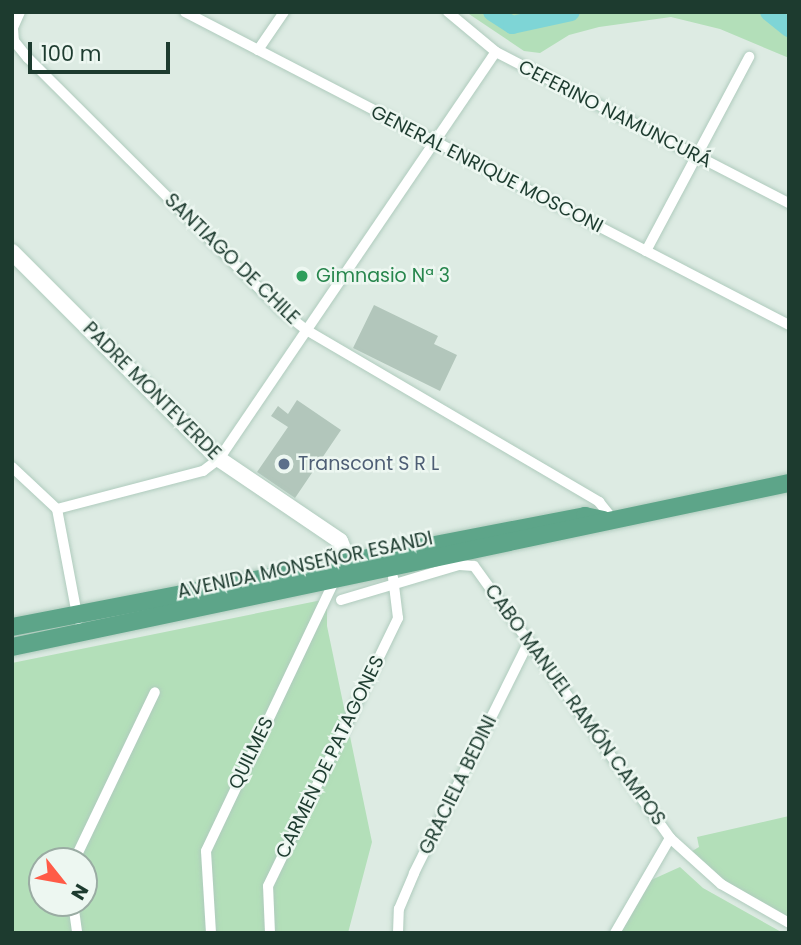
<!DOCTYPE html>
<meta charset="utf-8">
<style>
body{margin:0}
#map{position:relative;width:801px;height:945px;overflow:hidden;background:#ddebe3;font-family:Poppins,sans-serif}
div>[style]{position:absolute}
.green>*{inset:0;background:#b3dfb9}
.river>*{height:18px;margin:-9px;padding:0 9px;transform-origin:9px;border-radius:9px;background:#7ed5d6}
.building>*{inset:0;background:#b2c6bb}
.roads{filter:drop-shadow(0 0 2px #afcbbd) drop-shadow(0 0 2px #afcbbd)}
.street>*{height:10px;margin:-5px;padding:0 5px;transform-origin:5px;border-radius:5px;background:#fff}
.secondary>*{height:16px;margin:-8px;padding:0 8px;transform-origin:8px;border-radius:8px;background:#fff}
.primary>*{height:18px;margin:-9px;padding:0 9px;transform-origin:9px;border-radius:9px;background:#5da589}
.dots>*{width:19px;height:19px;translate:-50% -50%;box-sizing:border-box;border:4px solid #edf7f1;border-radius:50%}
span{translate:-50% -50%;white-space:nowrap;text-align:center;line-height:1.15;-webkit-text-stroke:5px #edf7f1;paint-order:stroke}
.street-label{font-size:19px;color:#1d3b2f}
.leisure-label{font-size:19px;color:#27864d}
.left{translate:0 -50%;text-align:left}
.service-label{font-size:19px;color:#4e5e75}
.frame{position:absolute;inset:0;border:14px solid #1d3b2f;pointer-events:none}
.north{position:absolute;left:28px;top:847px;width:70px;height:70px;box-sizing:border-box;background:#edf7f1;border:2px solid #9aaca3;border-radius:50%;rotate:121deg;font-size:19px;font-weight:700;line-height:28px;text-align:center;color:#1d3b2f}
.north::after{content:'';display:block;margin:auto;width:24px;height:32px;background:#ff5b47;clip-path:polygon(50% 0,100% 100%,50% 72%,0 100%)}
.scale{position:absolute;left:28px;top:42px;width:142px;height:32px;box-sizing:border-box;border:4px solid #1d3b2f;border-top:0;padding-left:9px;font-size:21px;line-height:24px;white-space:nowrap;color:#1d3b2f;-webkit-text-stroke:5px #edf7f1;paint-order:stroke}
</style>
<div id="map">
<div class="green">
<div style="clip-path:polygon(466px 12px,789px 12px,789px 58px,720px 29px,671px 17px,599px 27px,569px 35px,540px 53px,524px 51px)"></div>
<div style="clip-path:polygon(evenodd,327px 599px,327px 626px,372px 842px,348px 933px,12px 933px,12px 663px,327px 599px,42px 861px,84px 861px,84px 903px,42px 903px,42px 861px)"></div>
<div style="clip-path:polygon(789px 816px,789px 921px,731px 887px,689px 853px,699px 847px,697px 837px)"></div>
<div style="clip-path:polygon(680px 867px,703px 888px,783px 933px,620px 933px,649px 881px)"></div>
</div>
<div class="river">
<div style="left:492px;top:12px;width:24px;rotate:33deg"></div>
<div style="left:512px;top:25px;width:60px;rotate:-12.4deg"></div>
<div style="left:769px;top:12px;width:26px;rotate:39deg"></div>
</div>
<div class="building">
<div style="clip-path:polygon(374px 305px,438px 336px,434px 344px,457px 355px,440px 391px,353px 348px)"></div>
<div style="clip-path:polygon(297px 400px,341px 430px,295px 498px,257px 472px,288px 427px,271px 416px,278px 406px,288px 414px)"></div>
</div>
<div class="roads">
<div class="street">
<div style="left:20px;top:12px;width:17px;rotate:114deg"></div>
<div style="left:13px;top:28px;width:13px;rotate:86deg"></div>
<div style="left:14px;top:41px;width:22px;rotate:51deg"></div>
<div style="left:28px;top:58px;width:359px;rotate:44.9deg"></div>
<div style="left:282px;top:311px;width:33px;rotate:38deg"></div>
<div style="left:308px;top:331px;width:338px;rotate:30.4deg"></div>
<div style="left:599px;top:502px;width:21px;rotate:51deg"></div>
<div style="left:185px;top:12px;width:680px;rotate:27.39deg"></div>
<div style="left:448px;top:12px;width:62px;rotate:39.8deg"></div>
<div style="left:496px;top:52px;width:330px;rotate:27.3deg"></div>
<div style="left:258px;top:50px;width:46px;rotate:-55.6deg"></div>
<div style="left:646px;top:251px;width:220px;rotate:-62deg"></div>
<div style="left:12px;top:467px;width:62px;rotate:43deg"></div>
<div style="left:57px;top:509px;width:113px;rotate:79.3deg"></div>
<div style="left:57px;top:509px;width:151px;rotate:-14.6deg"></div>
<div style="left:203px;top:471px;width:20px;rotate:-37deg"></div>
<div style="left:219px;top:459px;width:492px;rotate:-55.8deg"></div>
<div style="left:341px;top:600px;width:123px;rotate:-16.5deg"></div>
<div style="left:459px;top:565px;width:15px;rotate:4deg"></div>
<div style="left:474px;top:566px;width:335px;rotate:54.2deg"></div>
<div style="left:670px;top:838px;width:69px;rotate:42deg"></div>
<div style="left:721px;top:884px;width:78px;rotate:29.8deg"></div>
<div style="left:74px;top:861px;width:187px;rotate:-64.4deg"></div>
<div style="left:73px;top:903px;width:30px;rotate:82deg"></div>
<div style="left:211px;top:933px;width:82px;rotate:-93.5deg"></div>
<div style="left:206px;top:851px;width:298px;rotate:-64.6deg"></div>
<div style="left:270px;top:933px;width:47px;rotate:-92.4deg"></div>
<div style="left:268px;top:886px;width:298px;rotate:-64.1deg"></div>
<div style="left:398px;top:618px;width:41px;rotate:-97deg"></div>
<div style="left:398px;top:933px;width:24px;rotate:-88deg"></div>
<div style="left:399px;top:909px;width:39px;rotate:-67deg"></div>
<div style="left:414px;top:873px;width:259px;rotate:-63.6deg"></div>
<div style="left:615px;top:933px;width:110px;rotate:-59.9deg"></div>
</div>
<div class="secondary">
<div style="left:12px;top:252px;width:293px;rotate:45deg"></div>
<div style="left:219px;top:459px;width:146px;rotate:34.1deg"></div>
<div style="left:340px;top:541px;width:35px;rotate:68deg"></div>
</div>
<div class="primary">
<div style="left:12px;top:627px;width:584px;rotate:-10.96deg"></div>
<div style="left:585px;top:516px;width:19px;rotate:12deg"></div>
<div style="left:12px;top:647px;width:794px;rotate:-11.92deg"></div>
</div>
</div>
<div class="dots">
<div style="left:302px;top:276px;background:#2e9e5b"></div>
<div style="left:284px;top:464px;background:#5c6f8a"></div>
</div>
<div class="street-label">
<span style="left:615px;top:114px;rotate:27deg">CEFERINO NAMUNCURÁ</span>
<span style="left:487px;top:169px;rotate:27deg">GENERAL ENRIQUE MOSCONI</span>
<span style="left:232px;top:259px;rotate:44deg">SANTIAGO DE CHILE</span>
<span style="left:152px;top:391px;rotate:45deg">PADRE MONTEVERDE</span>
<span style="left:305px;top:565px;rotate:-12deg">AVENIDA MONSEÑOR ESANDI</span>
<span style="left:575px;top:705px;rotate:54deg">CABO MANUEL RAMÓN CAMPOS</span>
<span style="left:251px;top:753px;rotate:-64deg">QUILMES</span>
<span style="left:330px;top:757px;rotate:-64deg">CARMEN DE PATAGONES</span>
<span style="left:458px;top:785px;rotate:-64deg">GRACIELA BEDINI</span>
</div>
<div class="leisure-label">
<span class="left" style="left:316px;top:276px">Gimnasio Nª 3</span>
</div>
<div class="service-label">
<span class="left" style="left:298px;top:464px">Transcont S R L</span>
</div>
<div class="frame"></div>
<div class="north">N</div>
<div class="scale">100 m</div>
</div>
